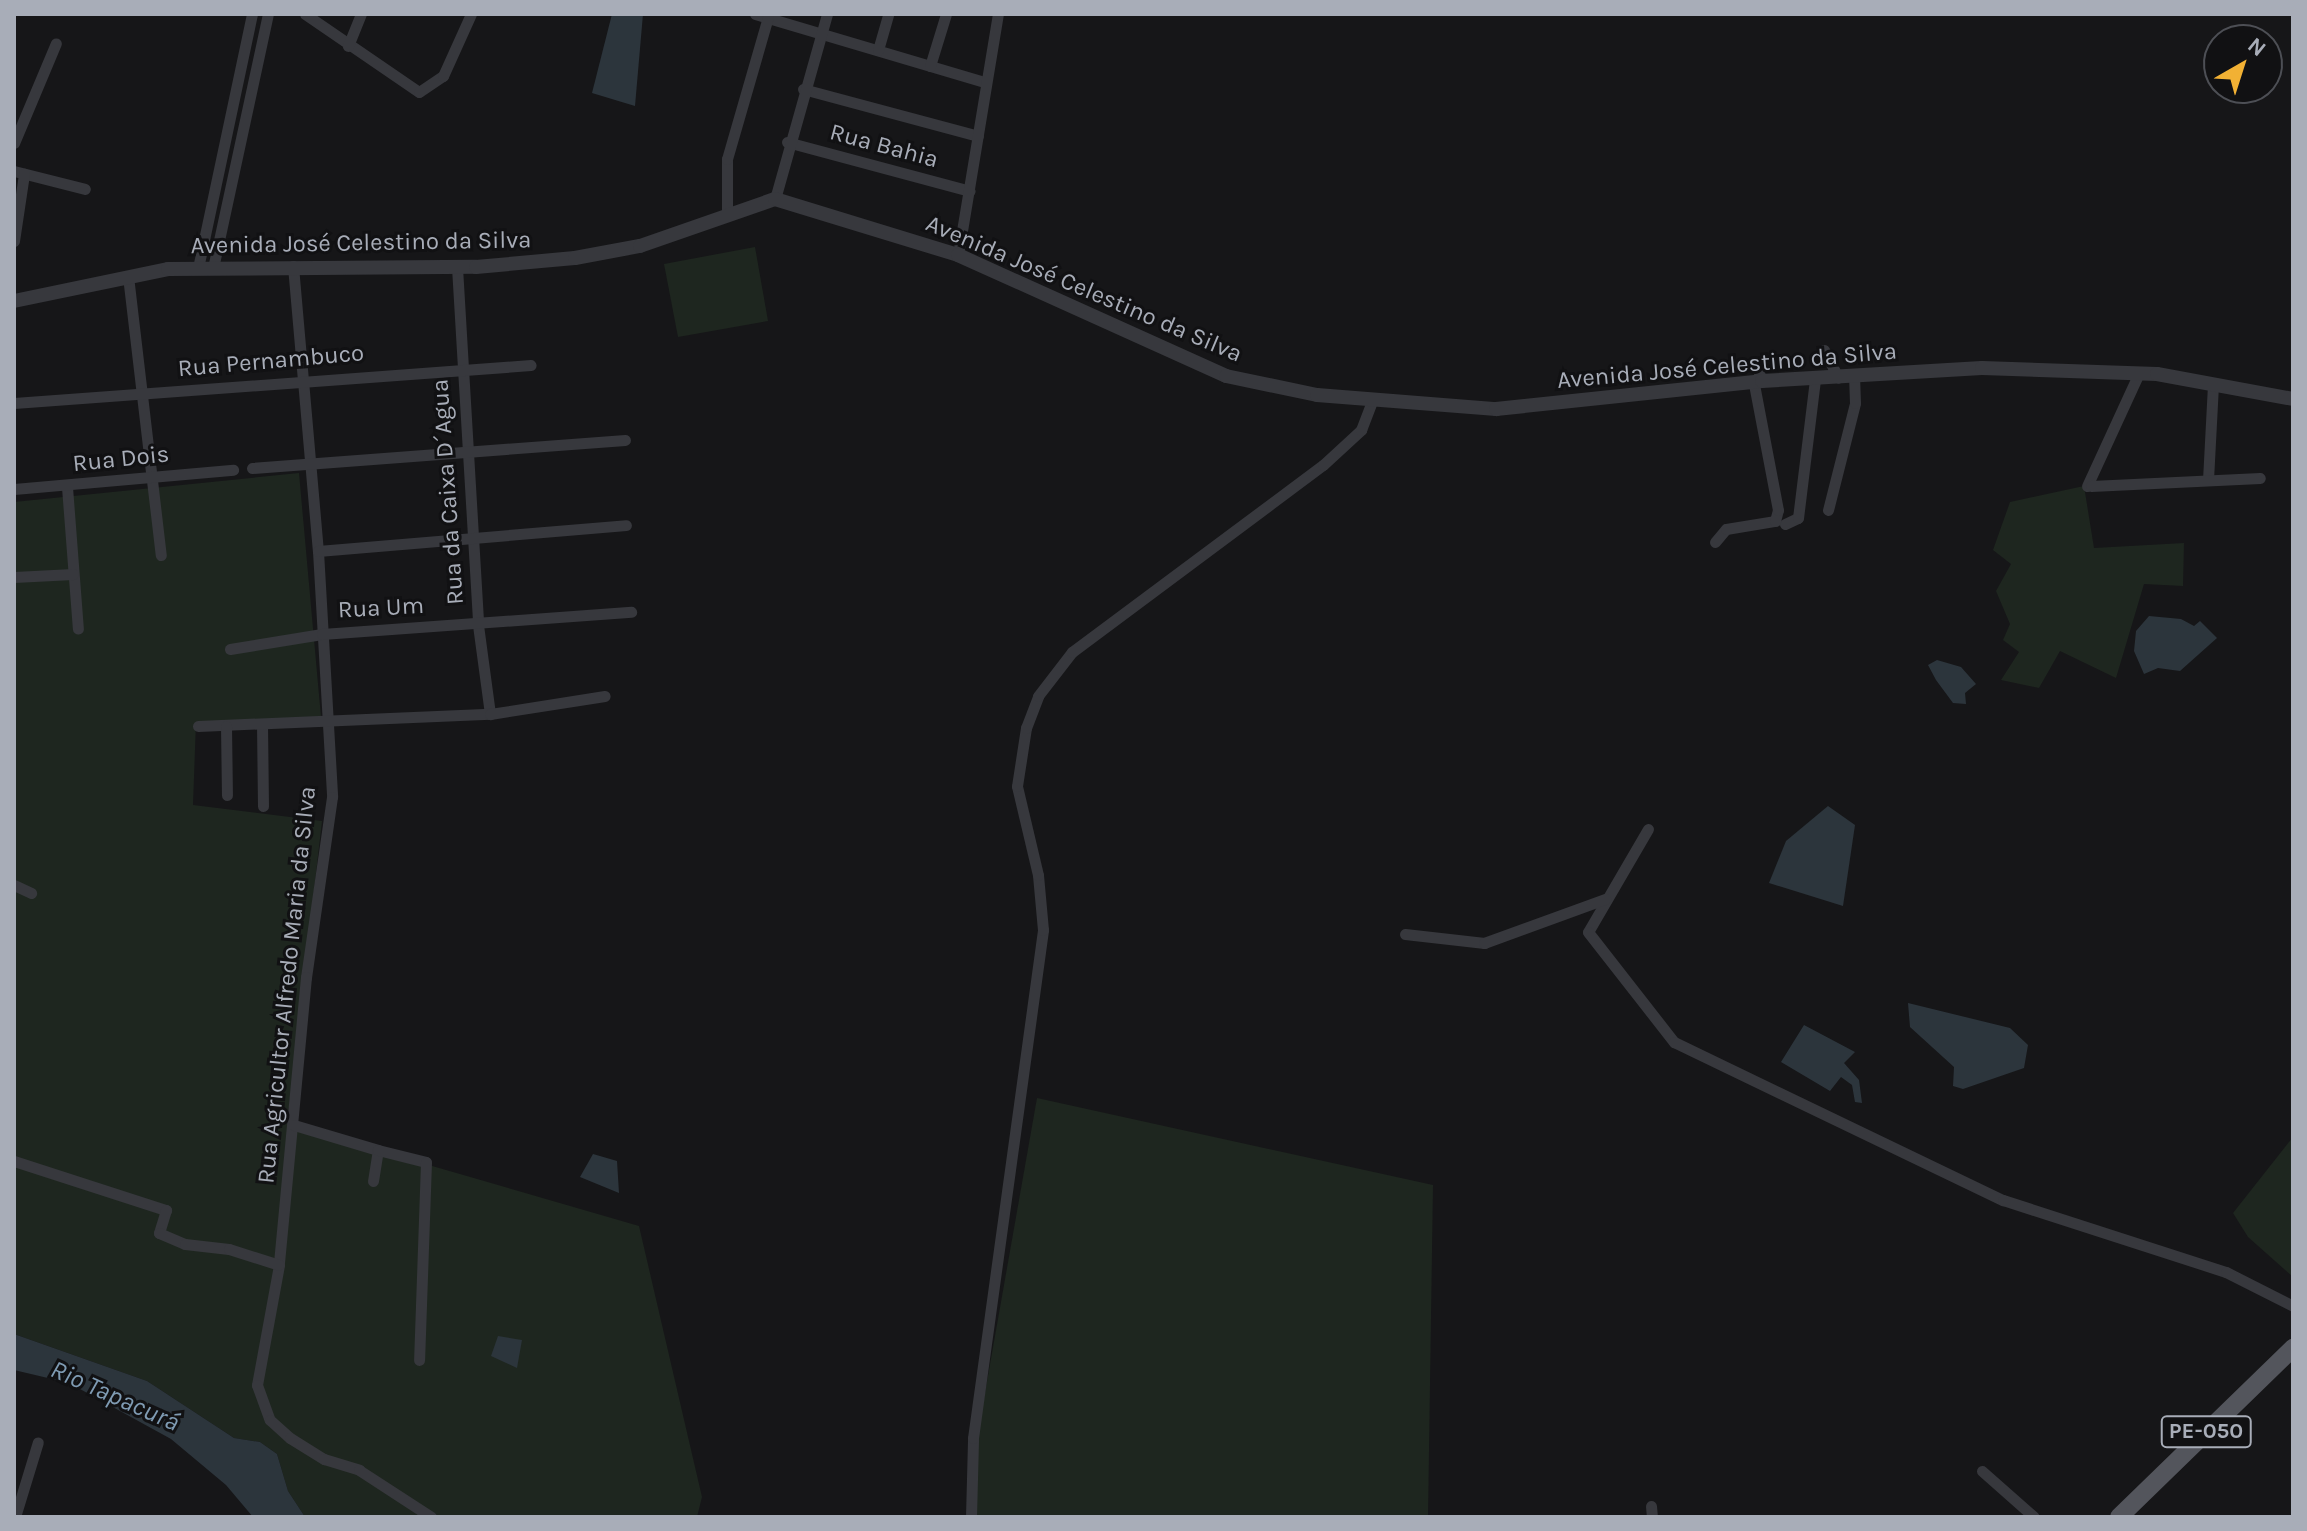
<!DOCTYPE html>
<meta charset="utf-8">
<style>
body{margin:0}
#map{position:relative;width:2307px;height:1531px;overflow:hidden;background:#161618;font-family:Karla,sans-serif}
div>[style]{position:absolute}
.green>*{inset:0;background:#1e261f}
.water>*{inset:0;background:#2c353c}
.minor>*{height:11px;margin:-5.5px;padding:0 5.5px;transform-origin:5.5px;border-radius:5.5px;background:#37383d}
.tertiary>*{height:14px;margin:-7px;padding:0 7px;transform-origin:7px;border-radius:7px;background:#37383d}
.primary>*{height:18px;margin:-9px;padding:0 9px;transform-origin:9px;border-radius:9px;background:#53555c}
span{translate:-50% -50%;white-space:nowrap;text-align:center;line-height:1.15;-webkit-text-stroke:6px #111113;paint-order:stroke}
.shield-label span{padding:2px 6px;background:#111113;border:2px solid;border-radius:6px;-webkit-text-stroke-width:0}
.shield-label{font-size:22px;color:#a8adb8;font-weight:700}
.street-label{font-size:24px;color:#a8adb8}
.water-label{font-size:26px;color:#7f9bb3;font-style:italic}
.frame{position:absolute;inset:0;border:16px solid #a8adb8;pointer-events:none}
.north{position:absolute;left:2203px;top:24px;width:80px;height:80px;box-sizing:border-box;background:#111113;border:2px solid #4d4f55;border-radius:50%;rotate:39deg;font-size:22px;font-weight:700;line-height:32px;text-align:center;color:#a8adb8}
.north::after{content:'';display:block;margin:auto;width:28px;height:36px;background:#f2b134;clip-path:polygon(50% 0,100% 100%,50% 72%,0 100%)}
</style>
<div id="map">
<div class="green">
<div style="clip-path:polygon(755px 247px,768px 321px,678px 337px,664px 264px)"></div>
<div style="clip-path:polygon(299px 473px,321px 717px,196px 722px,193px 805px,322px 821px,287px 1124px,639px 1226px,702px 1497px,697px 1517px,305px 1517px,288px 1491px,277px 1454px,260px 1442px,234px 1438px,147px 1381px,14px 1334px,14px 502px)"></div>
<div style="clip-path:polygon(2084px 486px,2094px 548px,2184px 543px,2183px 586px,2144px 584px,2116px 678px,2060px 651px,2039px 688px,2001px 680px,2019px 652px,2003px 640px,2010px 624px,1996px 591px,2011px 564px,1993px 550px,2010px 502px)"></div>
<div style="clip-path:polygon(1037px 1098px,1433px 1185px,1428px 1517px,976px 1517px,977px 1438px)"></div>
<div style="clip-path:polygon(2293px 1137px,2293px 1277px,2248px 1237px,2233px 1213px)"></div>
</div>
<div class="water">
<div style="clip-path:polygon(612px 14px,643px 14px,635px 106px,592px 93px)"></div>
<div style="clip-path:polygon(2149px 616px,2181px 619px,2194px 626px,2200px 621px,2217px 638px,2180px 671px,2158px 668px,2144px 674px,2134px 651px,2136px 631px)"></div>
<div style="clip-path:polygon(1937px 660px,1961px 667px,1976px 684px,1965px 693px,1966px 704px,1953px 703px,1936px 680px,1928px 665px)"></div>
<div style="clip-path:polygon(1828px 806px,1855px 825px,1843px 906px,1769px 883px,1786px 841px)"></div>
<div style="clip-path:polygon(1908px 1003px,2010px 1028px,2028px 1045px,2024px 1068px,1963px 1089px,1953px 1086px,1954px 1067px,1910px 1027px)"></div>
<div style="clip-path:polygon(1804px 1025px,1855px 1052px,1844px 1063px,1859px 1080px,1862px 1103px,1855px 1102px,1852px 1085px,1841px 1077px,1830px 1091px,1781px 1062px)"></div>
<div style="clip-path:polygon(593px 1154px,617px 1161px,619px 1193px,580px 1177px)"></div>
<div style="clip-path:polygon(14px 1334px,147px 1381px,234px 1438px,260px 1442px,277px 1454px,288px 1491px,305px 1517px,253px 1517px,226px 1485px,171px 1439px,69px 1383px,14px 1370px)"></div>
<div style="clip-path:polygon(498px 1336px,522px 1340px,517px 1368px,491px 1356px)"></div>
</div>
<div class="minor">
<div style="left:305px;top:14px;width:138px;rotate:34.4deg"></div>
<div style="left:419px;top:92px;width:29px;rotate:-34deg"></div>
<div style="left:443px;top:76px;width:68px;rotate:-65.7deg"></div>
<div style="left:755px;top:14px;width:240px;rotate:16.5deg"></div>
<div style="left:348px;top:46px;width:35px;rotate:-68deg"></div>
<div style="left:878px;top:50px;width:37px;rotate:-74deg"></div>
<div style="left:930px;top:66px;width:54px;rotate:-72.9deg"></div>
<div style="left:803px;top:89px;width:181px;rotate:15deg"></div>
<div style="left:787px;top:142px;width:189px;rotate:15deg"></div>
<div style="left:14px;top:143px;width:108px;rotate:-67.2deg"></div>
<div style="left:14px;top:171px;width:73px;rotate:14.2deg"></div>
<div style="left:775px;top:199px;width:192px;rotate:-74.3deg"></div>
<div style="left:727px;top:213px;width:54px;rotate:-90deg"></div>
<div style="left:727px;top:159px;width:148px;rotate:-73.9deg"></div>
<div style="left:14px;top:241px;width:68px;rotate:-81.5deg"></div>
<div style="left:958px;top:255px;width:244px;rotate:-80.6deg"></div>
<div style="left:293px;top:266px;width:286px;rotate:85deg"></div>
<div style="left:318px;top:551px;width:246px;rotate:86.7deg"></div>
<div style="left:332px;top:797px;width:182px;rotate:98.2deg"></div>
<div style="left:306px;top:977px;width:289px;rotate:95.4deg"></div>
<div style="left:279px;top:1265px;width:122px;rotate:100.4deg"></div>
<div style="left:257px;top:1385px;width:37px;rotate:70deg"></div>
<div style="left:270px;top:1420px;width:27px;rotate:42deg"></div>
<div style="left:290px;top:1438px;width:40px;rotate:32deg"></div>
<div style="left:324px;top:1459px;width:37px;rotate:17deg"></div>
<div style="left:359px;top:1470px;width:86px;rotate:33.1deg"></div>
<div style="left:457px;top:267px;width:359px;rotate:86.6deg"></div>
<div style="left:478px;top:625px;width:90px;rotate:82.3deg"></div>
<div style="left:198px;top:268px;width:260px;rotate:-78deg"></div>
<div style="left:213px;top:268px;width:260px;rotate:-77.8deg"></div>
<div style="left:128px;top:276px;width:281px;rotate:83.3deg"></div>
<div style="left:1824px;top:350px;width:31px;rotate:63deg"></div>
<div style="left:1756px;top:364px;width:18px;rotate:71deg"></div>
<div style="left:14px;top:403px;width:518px;rotate:-4.2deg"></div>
<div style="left:252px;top:468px;width:374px;rotate:-4.3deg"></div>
<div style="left:2208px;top:480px;width:96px;rotate:-87deg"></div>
<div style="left:2087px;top:486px;width:124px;rotate:-65.3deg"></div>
<div style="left:2091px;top:486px;width:169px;rotate:-2.7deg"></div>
<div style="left:67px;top:487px;width:142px;rotate:85.6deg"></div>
<div style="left:14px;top:489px;width:220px;rotate:-5deg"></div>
<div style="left:1828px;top:510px;width:110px;rotate:-75.8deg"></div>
<div style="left:1855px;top:403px;width:26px;rotate:-92deg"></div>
<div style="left:1785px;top:524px;width:14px;rotate:-25deg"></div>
<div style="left:1798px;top:518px;width:140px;rotate:-83deg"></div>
<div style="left:1715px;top:542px;width:17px;rotate:-50deg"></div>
<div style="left:1726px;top:529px;width:50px;rotate:-9.3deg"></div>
<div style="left:1775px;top:521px;width:11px;rotate:-75deg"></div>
<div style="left:1778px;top:510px;width:128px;rotate:-100.8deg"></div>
<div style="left:318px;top:551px;width:309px;rotate:-4.8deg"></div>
<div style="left:14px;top:577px;width:59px;rotate:-2.9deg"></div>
<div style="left:230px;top:649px;width:93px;rotate:-9.3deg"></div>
<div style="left:322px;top:634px;width:310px;rotate:-4.1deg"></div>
<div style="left:262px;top:724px;width:82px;rotate:89.3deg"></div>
<div style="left:198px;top:726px;width:292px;rotate:-2.4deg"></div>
<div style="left:490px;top:714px;width:116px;rotate:-8.9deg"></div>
<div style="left:226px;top:726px;width:69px;rotate:89.2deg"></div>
<div style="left:1648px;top:829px;width:119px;rotate:120.2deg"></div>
<div style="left:1588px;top:932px;width:140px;rotate:52deg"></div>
<div style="left:1674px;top:1042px;width:365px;rotate:25.7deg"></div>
<div style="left:2003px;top:1200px;width:234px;rotate:17.9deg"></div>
<div style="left:2226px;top:1272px;width:75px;rotate:26.9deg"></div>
<div style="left:14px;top:885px;width:19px;rotate:25deg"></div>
<div style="left:1405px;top:934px;width:80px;rotate:6.5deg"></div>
<div style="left:1484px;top:943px;width:129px;rotate:-20deg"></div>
<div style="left:294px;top:1125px;width:88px;rotate:16.6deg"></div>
<div style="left:14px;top:1161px;width:160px;rotate:17.9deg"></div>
<div style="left:166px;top:1210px;width:24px;rotate:107deg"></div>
<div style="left:159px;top:1233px;width:28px;rotate:23deg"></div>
<div style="left:185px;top:1244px;width:44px;rotate:6.5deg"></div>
<div style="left:229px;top:1249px;width:52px;rotate:17.7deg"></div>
<div style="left:373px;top:1181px;width:31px;rotate:-81deg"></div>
<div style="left:378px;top:1150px;width:49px;rotate:14deg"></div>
<div style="left:426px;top:1162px;width:198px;rotate:92deg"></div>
<div style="left:1982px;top:1471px;width:69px;rotate:41.5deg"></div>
<div style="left:1651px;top:1506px;width:11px;rotate:85deg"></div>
<div style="left:15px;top:1517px;width:78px;rotate:-73deg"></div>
<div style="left:971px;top:1517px;width:79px;rotate:-88.5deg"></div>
<div style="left:973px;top:1438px;width:513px;rotate:-82.15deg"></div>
<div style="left:1043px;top:930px;width:55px;rotate:-95.2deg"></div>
<div style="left:1038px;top:875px;width:91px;rotate:-103.3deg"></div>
<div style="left:1017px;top:786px;width:59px;rotate:-81.2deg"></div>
<div style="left:1026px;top:728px;width:34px;rotate:-69deg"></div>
<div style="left:1038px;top:696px;width:56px;rotate:-52.3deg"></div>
<div style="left:1072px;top:652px;width:313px;rotate:-36.7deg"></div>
<div style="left:1323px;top:465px;width:52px;rotate:-42.6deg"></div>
<div style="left:1361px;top:430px;width:31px;rotate:-69deg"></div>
</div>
<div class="tertiary">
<div style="left:14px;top:301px;width:157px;rotate:-11.7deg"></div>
<div style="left:168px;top:269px;width:308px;rotate:-0.4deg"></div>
<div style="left:476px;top:267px;width:99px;rotate:-5.2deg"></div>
<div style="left:575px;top:258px;width:66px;rotate:-10.5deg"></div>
<div style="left:640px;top:246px;width:143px;rotate:-19.2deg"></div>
<div style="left:775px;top:199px;width:191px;rotate:17deg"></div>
<div style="left:958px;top:255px;width:294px;rotate:24.3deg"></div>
<div style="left:1226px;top:376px;width:93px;rotate:11.8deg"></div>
<div style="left:1317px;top:395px;width:180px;rotate:4.5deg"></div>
<div style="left:1496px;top:409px;width:267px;rotate:-6deg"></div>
<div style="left:1762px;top:381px;width:220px;rotate:-3.4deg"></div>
<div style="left:1982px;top:368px;width:175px;rotate:2deg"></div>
<div style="left:2157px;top:374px;width:138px;rotate:10.4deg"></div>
</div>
<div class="primary">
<div style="left:2119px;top:1517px;width:243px;rotate:-44.2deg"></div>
</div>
<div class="shield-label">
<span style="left:2206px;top:1432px">PE-050</span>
</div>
<div class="street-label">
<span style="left:884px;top:146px;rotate:15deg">Rua Bahia</span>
<span style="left:361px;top:243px;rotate:-1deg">Avenida José Celestino da Silva</span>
<span style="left:1084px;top:289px;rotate:23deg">Avenida José Celestino da Silva</span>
<span style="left:271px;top:361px;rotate:-5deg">Rua Pernambuco</span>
<span style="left:1727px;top:366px;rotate:-5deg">Avenida José Celestino da Silva</span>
<span style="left:121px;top:459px;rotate:-6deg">Rua Dois</span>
<span style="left:448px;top:492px;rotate:-94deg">Rua da Caixa D´Agua</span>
<span style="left:381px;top:608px;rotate:-3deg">Rua Um</span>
<span style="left:287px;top:985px;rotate:-84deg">Rua Agricultor Alfredo Maria da Silva</span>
</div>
<div class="water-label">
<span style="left:115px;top:1396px;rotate:24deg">Rio Tapacurá</span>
</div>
<div class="frame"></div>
<div class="north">N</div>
</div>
